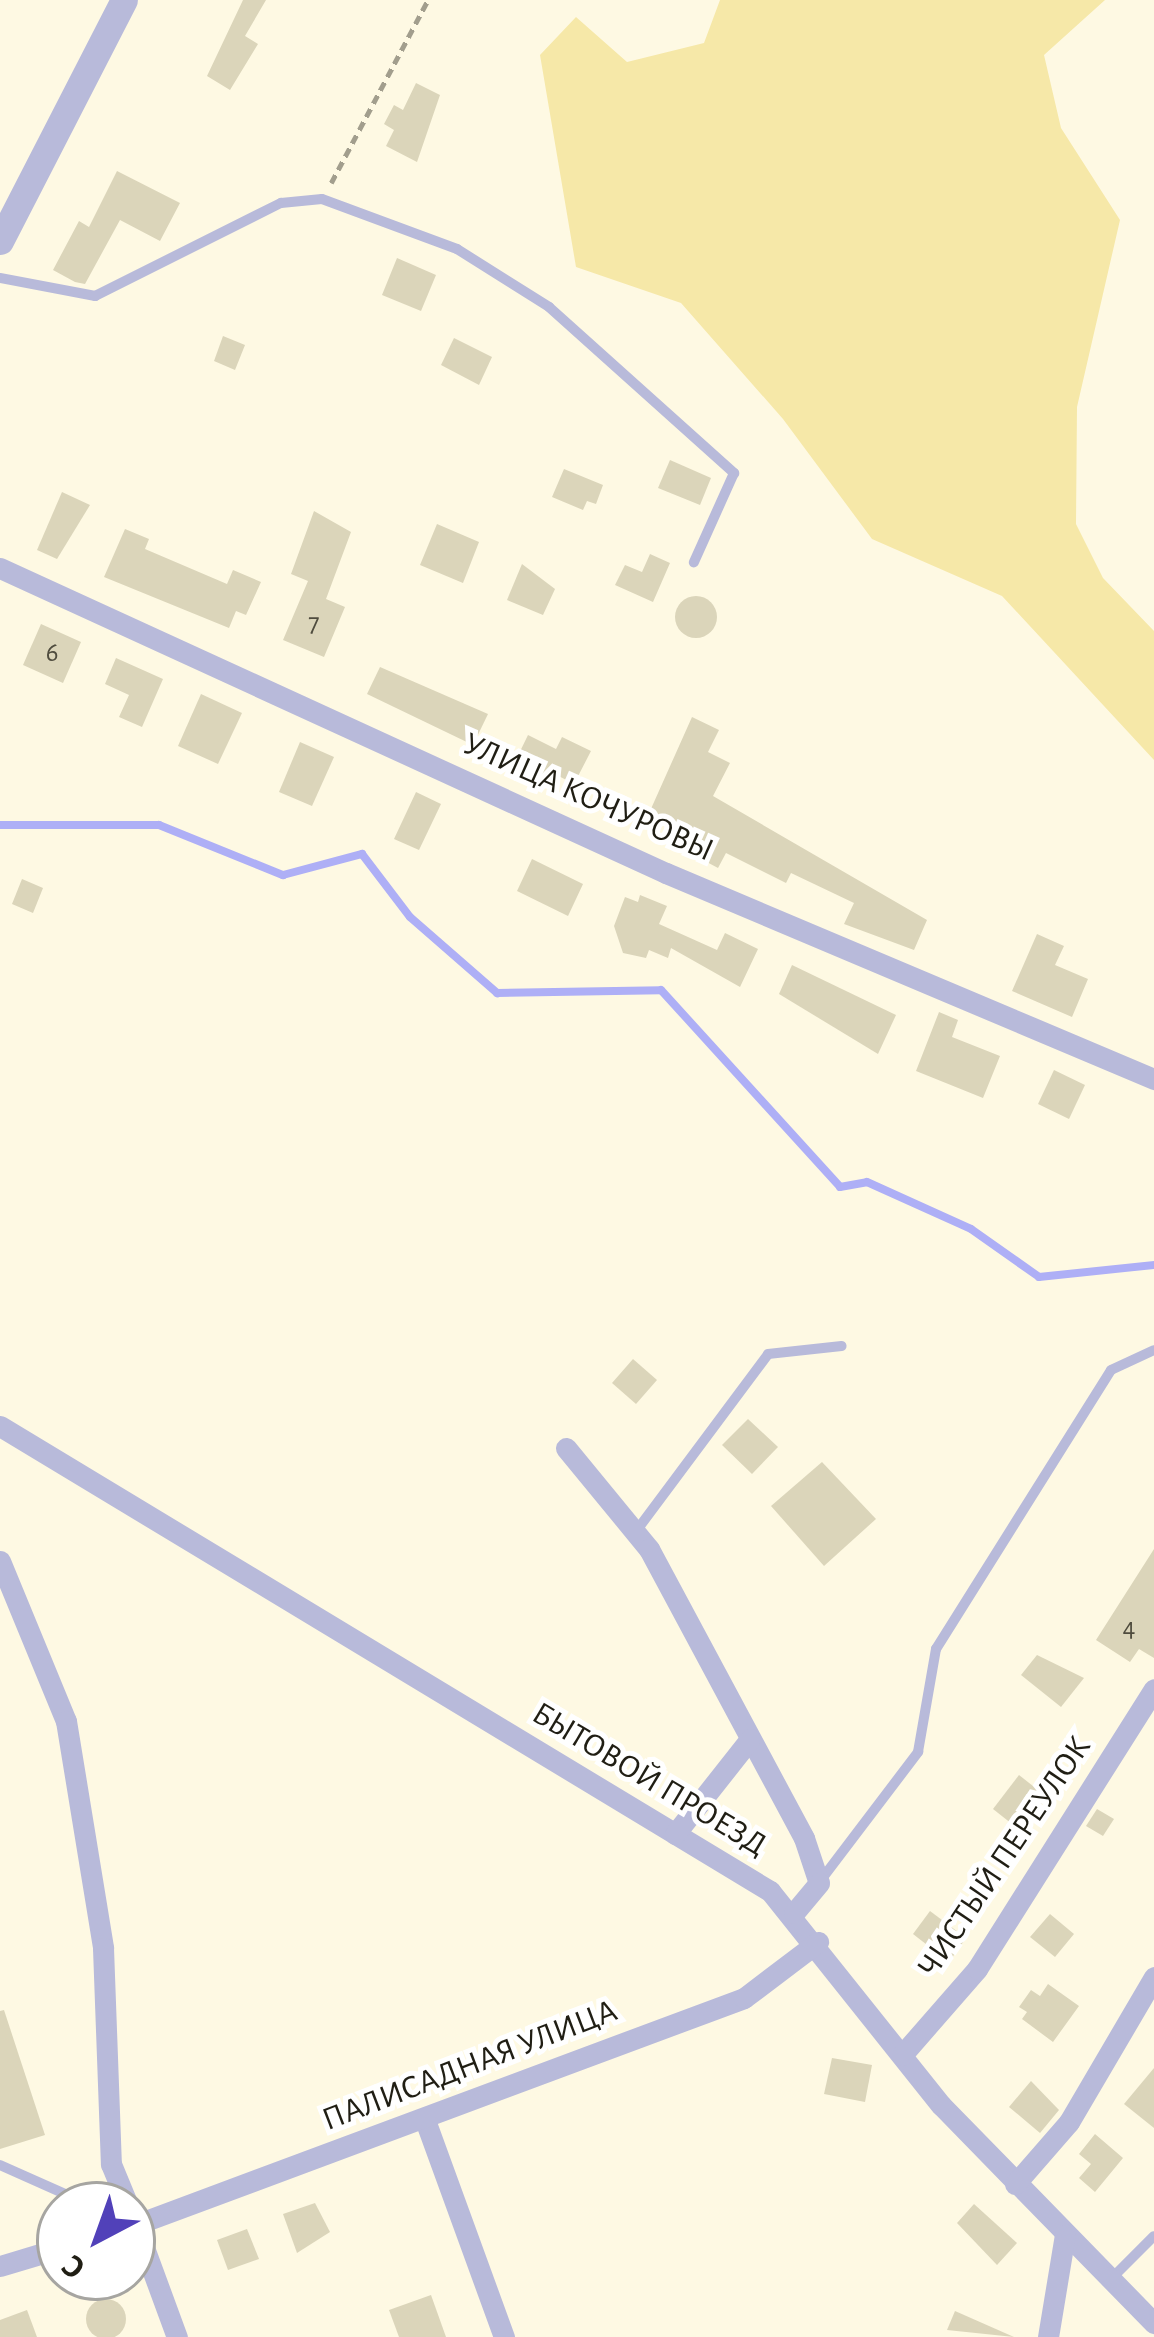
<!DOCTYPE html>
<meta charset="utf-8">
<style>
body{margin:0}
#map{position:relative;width:1154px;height:2337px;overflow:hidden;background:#fef9e3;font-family:"Alegreya Sans",sans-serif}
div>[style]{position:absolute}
.green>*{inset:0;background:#f6e8a8}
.stream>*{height:8px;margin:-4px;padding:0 4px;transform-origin:4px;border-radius:4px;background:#aeaff6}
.building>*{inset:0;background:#dbd5ba}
.round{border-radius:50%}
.path>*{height:4.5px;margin-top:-2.25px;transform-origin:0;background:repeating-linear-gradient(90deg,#a29e8d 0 9px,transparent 0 15px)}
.service>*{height:10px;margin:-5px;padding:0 5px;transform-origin:5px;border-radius:5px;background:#b8bada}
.minor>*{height:21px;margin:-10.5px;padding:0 10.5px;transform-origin:10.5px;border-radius:10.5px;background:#b8bada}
.tertiary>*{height:27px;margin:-13.5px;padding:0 13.5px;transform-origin:13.5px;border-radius:13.5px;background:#b8bada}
span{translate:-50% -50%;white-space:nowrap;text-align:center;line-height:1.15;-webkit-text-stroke:10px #fff;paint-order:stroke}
.number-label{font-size:27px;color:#4f4c3e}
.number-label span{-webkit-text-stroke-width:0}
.street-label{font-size:33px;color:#201e14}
.north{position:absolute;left:36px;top:2181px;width:120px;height:120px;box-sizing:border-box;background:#fff;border:3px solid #a6a5a1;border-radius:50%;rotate:221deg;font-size:33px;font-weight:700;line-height:48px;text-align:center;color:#201e14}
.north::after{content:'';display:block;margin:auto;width:42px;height:54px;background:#5141b9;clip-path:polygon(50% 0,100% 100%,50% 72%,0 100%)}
</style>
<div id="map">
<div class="green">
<div style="clip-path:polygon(720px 0,1105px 0,1044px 55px,1061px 128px,1120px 220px,1077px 407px,1076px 524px,1103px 578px,1154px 631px,1154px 760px,1002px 596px,872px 539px,783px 419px,681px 303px,576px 267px,540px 55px,576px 17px,627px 62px,704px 43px)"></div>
</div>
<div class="stream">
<div style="left:0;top:825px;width:159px"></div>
<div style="left:159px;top:825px;width:134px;rotate:22deg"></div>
<div style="left:283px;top:875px;width:82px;rotate:-14.9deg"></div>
<div style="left:362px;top:854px;width:79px;rotate:52.7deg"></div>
<div style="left:410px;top:917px;width:116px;rotate:41.1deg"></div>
<div style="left:497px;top:993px;width:164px;rotate:-1deg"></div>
<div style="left:661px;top:990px;width:266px;rotate:47.7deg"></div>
<div style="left:840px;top:1187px;width:27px;rotate:-10deg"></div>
<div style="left:867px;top:1182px;width:114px;rotate:24.3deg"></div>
<div style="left:971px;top:1229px;width:83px;rotate:35.2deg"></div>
<div style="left:1039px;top:1277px;width:116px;rotate:-6deg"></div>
</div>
<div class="building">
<div style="clip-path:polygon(243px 0,266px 0,245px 36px,258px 44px,230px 90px,207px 76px)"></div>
<div style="clip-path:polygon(416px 83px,440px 95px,417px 162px,386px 146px,394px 130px,384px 124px,394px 105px,403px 110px)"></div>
<div style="clip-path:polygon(117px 171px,180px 203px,160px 241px,120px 220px,85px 284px,75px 282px,53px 270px,79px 221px,89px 227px)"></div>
<div style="clip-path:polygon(397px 258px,436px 275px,421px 311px,382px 295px)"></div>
<div style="clip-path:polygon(223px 336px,245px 345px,235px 370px,214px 361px)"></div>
<div style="clip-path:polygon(454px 338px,492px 357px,479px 385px,441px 365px)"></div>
<div style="clip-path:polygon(670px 460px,711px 478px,700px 505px,658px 488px)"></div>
<div style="clip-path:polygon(564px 469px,603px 485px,596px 504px,587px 501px,583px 510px,552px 497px)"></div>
<div style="clip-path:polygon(62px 492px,90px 505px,57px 559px,37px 550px)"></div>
<div style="clip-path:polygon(314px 511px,351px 532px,326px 599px,345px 607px,324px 657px,283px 640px,308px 581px,291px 574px)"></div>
<div style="clip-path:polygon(437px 524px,479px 542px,463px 583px,420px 565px)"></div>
<div style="clip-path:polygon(125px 529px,149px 539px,145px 549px,227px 584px,233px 570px,261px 582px,246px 615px,236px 611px,229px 628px,104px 577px)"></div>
<div style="clip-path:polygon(650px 554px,670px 563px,653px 602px,615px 585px,625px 565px,642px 572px)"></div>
<div style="clip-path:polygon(522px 564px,555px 589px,543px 615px,507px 600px)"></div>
<div class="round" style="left:675px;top:596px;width:42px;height:42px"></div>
<div style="clip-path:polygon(41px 624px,81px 642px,63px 683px,23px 665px)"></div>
<div style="clip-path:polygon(116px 658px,163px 679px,142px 727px,119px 717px,129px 695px,105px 684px)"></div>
<div style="clip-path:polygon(380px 667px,488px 714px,473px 745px,367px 694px)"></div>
<div style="clip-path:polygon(201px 694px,242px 713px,218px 764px,178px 746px)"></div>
<div style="clip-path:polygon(692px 717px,719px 730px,708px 752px,730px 763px,713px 796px,927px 920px,914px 950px,844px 924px,854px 903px,791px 873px,786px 883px,726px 853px,718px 868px,688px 852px,697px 834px,650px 811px)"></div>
<div style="clip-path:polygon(528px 735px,556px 749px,562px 737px,591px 751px,574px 784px,549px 771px,542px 785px,511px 770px)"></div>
<div style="clip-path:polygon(300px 742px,334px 757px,312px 806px,279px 792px)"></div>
<div style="clip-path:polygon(416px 792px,441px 804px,419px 850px,394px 839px)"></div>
<div style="clip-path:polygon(532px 859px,583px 884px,568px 916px,517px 891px)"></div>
<div style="clip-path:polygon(22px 879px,43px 888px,33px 913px,12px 904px)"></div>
<div style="clip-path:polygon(640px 895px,667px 906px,659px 924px,717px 950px,725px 933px,758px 949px,740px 987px,671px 948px,668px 958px,649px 950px,646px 958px,623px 953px,614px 926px,625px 897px,638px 902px)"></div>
<div style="clip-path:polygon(1037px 934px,1064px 946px,1055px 965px,1088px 979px,1072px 1017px,1012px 991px)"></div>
<div style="clip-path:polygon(792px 965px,896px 1015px,878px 1054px,779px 994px)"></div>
<div style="clip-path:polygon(939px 1012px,958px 1020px,952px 1037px,1000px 1056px,983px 1098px,916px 1071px)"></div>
<div style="clip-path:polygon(1054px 1070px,1085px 1085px,1069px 1119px,1038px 1104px)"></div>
<div style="clip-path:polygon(633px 1359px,657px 1380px,636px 1404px,612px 1383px)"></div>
<div style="clip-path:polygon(748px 1419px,778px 1447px,752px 1474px,722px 1445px)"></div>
<div style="clip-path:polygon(822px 1462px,876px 1519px,824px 1566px,771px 1506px)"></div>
<div style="clip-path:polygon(1154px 1549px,1154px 1658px,1139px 1649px,1130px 1662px,1096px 1640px)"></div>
<div style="clip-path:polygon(1037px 1655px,1084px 1678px,1061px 1707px,1021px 1675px)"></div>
<div style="clip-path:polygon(1019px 1775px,1047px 1797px,1021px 1831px,993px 1809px)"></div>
<div style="clip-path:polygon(1097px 1809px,1114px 1819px,1103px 1836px,1086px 1826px)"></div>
<div style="clip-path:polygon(930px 1911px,966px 1938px,949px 1962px,913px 1934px)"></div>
<div style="clip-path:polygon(1050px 1914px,1074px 1934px,1055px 1957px,1030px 1937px)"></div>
<div style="clip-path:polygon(1048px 1984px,1079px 2006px,1053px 2042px,1022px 2019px,1027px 2012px,1019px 2007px,1031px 1990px,1040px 1996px)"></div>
<div style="clip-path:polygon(4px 2010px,45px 2135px,0 2149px,0 2011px)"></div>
<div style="clip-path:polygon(832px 2058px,872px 2065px,865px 2102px,824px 2094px)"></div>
<div style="clip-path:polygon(1154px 2068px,1154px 2128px,1124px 2104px)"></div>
<div style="clip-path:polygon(1031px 2081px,1059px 2110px,1040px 2133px,1009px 2107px)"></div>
<div style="clip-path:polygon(1095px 2134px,1123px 2158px,1095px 2192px,1079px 2178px,1091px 2164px,1079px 2154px)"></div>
<div style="clip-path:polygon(315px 2203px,330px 2232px,297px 2253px,283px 2214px)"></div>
<div style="clip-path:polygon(974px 2204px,1017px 2243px,997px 2265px,957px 2223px)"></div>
<div style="clip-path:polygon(247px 2229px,259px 2259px,228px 2270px,217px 2240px)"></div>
<div style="clip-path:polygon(431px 2295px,446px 2337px,399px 2337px,389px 2310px)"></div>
<div class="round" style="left:86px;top:2299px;width:40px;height:40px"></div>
<div style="clip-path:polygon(27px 2310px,37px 2337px,0 2337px,0 2320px)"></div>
<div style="clip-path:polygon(955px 2311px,1014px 2337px,947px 2330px)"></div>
</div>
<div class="path">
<div style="left:331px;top:183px;width:207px;rotate:-62.1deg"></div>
</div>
<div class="service">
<div style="left:0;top:278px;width:97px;rotate:10.7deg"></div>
<div style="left:95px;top:296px;width:208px;rotate:-26.6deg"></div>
<div style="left:281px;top:203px;width:41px;rotate:-5.6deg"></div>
<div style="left:322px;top:199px;width:144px;rotate:20.3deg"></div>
<div style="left:457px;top:249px;width:109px;rotate:32.2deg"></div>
<div style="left:549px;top:307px;width:249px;rotate:41.9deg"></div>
<div style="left:734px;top:473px;width:98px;rotate:114.2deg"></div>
<div style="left:637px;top:1530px;width:219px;rotate:-53.3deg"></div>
<div style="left:768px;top:1354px;width:74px;rotate:-6.2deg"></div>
<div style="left:821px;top:1880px;width:161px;rotate:-52.8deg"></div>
<div style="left:918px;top:1752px;width:105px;rotate:-80.1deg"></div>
<div style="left:936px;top:1649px;width:329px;rotate:-57.9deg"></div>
<div style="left:1111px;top:1370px;width:47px;rotate:-24.9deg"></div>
<div style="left:0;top:2165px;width:98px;rotate:24deg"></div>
<div style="left:1110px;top:2280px;width:62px;rotate:-45deg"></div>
</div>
<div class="minor">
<div style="left:0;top:568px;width:733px;rotate:24.61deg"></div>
<div style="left:666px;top:873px;width:530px;rotate:22.89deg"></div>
<div style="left:0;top:1426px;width:900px;rotate:31.13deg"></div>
<div style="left:770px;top:1891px;width:274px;rotate:51.4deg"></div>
<div style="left:941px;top:2105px;width:305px;rotate:45.7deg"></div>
<div style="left:566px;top:1448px;width:131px;rotate:50.6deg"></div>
<div style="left:649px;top:1549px;width:328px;rotate:61.8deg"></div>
<div style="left:804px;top:1838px;width:47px;rotate:71.6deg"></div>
<div style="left:819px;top:1883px;width:39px;rotate:130deg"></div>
<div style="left:0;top:1561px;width:173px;rotate:67.6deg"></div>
<div style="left:66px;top:1721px;width:230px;rotate:80.7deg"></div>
<div style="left:103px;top:1948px;width:216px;rotate:87.9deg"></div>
<div style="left:111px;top:2164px;width:44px;rotate:67.5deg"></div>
<div style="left:675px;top:1834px;width:121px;rotate:-51.7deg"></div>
<div style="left:902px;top:2055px;width:114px;rotate:-48.9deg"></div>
<div style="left:977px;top:1969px;width:331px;rotate:-57.7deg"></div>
<div style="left:425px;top:2120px;width:231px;rotate:70deg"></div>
<div style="left:1015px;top:2184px;width:82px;rotate:-48.9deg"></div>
<div style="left:1069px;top:2122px;width:168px;rotate:-59.6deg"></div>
<div style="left:132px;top:2215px;width:130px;rotate:69.8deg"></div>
<div style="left:132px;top:2226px;width:653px;rotate:-20.43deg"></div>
<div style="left:744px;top:1998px;width:93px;rotate:-37.1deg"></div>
<div style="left:0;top:2266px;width:63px;rotate:-16.7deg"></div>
<div style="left:1048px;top:2337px;width:104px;rotate:-80.6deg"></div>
</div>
<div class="tertiary">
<div style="left:0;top:241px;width:271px;rotate:-62.8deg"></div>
</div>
<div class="number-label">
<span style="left:314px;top:623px">7</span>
<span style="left:52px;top:653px">6</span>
<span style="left:1129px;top:1628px">4</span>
</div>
<div class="street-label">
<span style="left:588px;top:798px;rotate:24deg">УЛИЦА КОЧУРОВЫ</span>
<span style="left:649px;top:1780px;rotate:31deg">БЫТОВОЙ ПРОЕЗД</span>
<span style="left:1005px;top:1857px;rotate:-56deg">ЧИСТЫЙ ПЕРЕУЛОК</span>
<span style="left:470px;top:2066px;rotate:-21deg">ПАЛИСАДНАЯ УЛИЦА</span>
</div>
<div class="north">С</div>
</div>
